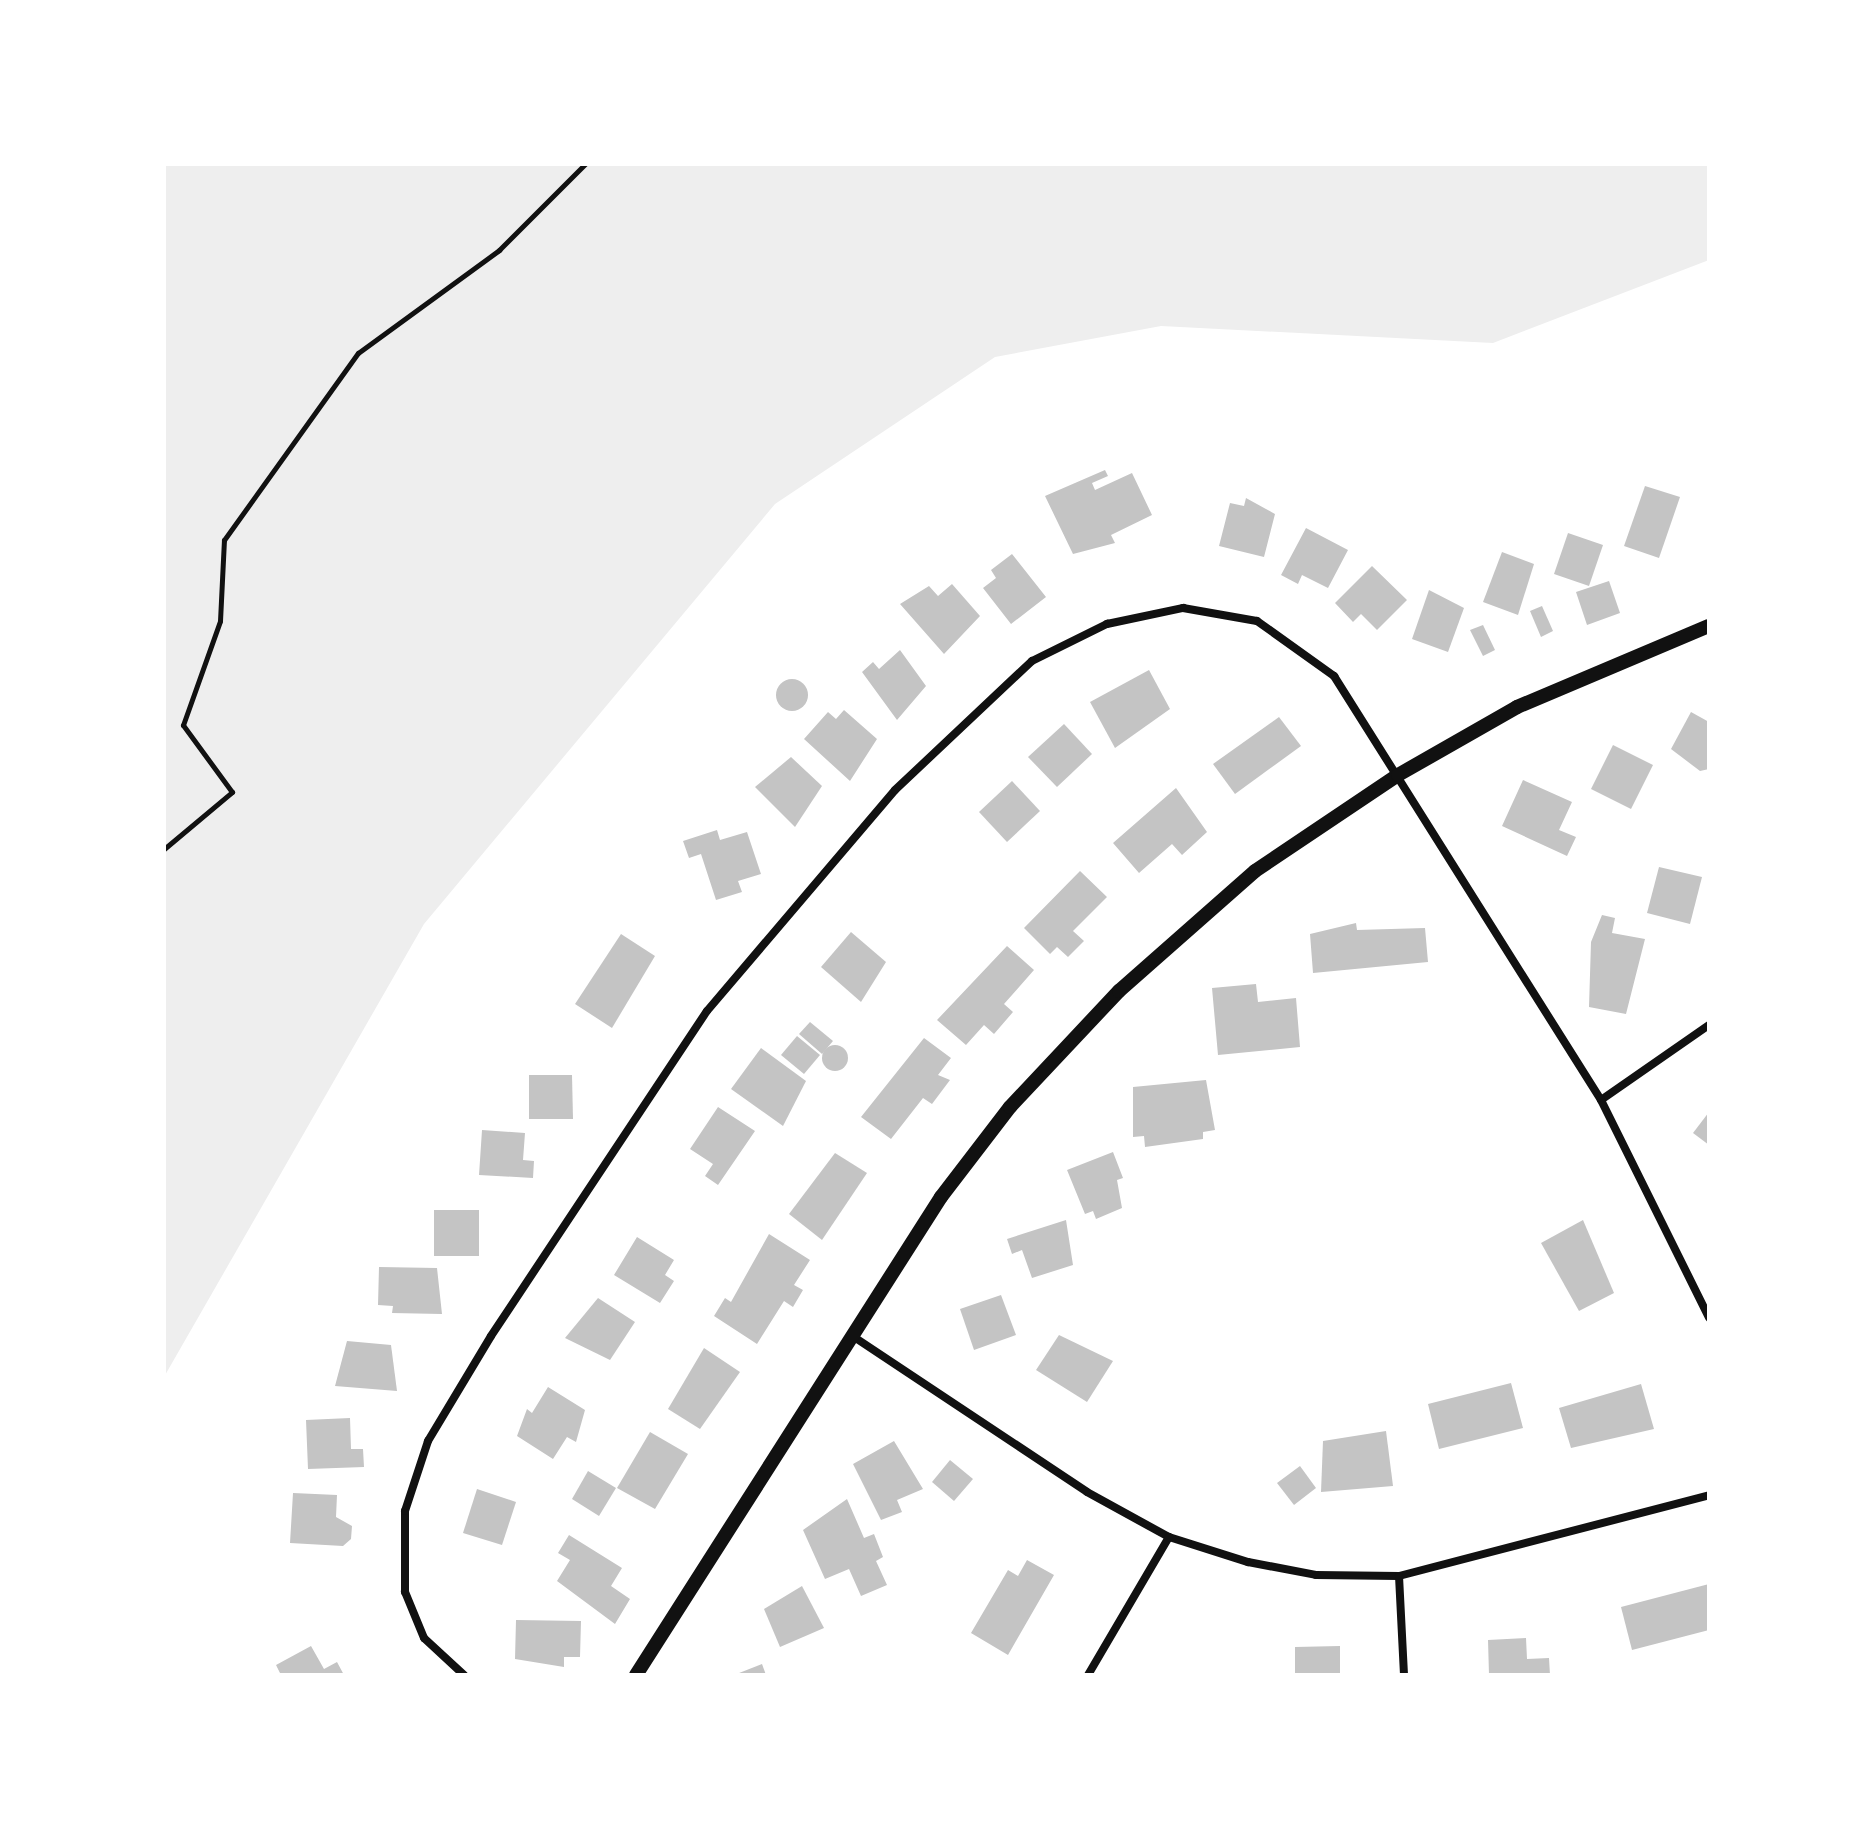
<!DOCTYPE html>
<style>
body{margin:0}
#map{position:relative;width:1873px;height:1839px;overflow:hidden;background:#fff;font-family:Jost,sans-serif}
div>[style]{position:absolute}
.green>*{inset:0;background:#eee}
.building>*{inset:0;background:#c4c4c4}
.round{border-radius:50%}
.path>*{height:5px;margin:-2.5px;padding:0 2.5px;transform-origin:2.5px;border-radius:2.5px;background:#111}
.minor>*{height:8px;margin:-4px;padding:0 4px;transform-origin:4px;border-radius:4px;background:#111}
.tertiary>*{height:14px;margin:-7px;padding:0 7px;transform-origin:7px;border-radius:7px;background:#111}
span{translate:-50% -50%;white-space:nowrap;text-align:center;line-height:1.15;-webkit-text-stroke:7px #fff;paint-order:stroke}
.frame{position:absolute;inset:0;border:166px solid #fff;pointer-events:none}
</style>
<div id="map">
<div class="green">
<div style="clip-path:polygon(164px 164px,1709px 164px,1709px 260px,1493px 343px,1161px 326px,995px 357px,775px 504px,424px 924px,164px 1377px)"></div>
</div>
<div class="building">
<div style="clip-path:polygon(1105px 470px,1108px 476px,1092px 483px,1095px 490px,1132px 473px,1152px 515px,1111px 535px,1115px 543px,1073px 554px,1045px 496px)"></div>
<div style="clip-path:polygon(1645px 486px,1680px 497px,1659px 558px,1624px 546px)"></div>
<div style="clip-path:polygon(1246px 498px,1275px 514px,1264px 557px,1219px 546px,1230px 503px,1244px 506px)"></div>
<div style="clip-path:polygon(1306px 528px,1348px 550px,1328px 588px,1302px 575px,1298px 584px,1281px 575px)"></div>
<div style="clip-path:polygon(1568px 533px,1603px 545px,1589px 586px,1554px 574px)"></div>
<div style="clip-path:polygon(1502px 552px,1534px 564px,1518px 615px,1483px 602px)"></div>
<div style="clip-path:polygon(1012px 554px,1046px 597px,1011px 624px,983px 588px,996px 578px,991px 570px)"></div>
<div style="clip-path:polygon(1372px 566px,1407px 600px,1377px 630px,1361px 614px,1353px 622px,1335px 603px)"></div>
<div style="clip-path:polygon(1609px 581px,1620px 613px,1587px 625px,1576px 592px)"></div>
<div style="clip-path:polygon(952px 584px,980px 616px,944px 654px,900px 604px,929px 586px,938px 596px)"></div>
<div style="clip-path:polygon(1429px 590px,1464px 608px,1448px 652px,1412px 639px)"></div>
<div style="clip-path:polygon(1542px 606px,1553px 631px,1541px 637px,1530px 611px)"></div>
<div style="clip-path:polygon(1483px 625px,1495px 650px,1483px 656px,1470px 630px)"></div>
<div style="clip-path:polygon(900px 650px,926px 686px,897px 720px,862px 672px,873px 662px,879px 669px)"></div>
<div style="clip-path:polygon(1149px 670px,1170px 709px,1115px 748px,1090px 702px)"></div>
<div class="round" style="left:776px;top:679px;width:32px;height:32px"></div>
<div style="clip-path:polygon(844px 710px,877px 739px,850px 781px,804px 739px,828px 712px,836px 719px)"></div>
<div style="clip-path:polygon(1691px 712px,1709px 722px,1709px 769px,1700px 771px,1671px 749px)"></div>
<div style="clip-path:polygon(1279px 717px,1301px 746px,1235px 794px,1213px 764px)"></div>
<div style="clip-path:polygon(1064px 724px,1092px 754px,1057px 787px,1028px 757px)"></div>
<div style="clip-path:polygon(1613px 745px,1653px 765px,1631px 809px,1591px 789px)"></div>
<div style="clip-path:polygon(791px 757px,822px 786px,795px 827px,755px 787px)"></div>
<div style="clip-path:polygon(1523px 780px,1572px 802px,1559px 830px,1576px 837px,1567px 856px,1502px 826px)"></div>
<div style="clip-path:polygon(1012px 781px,1040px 811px,1007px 842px,979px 812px)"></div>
<div style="clip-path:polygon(1176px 788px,1207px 832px,1182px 855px,1172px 844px,1139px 873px,1113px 843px)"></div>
<div style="clip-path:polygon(717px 830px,720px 840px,747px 832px,761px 874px,738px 881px,742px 892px,716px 900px,701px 854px,689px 858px,683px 841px)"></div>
<div style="clip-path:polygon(1659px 867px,1702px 877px,1690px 924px,1647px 913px)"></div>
<div style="clip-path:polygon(1080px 871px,1107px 897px,1073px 931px,1084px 941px,1068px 957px,1057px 947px,1050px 954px,1024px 928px)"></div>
<div style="clip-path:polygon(1602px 915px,1615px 918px,1612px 933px,1645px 939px,1626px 1014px,1589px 1007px,1591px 942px)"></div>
<div style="clip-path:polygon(1356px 923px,1357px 930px,1425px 928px,1428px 962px,1313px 973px,1310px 934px)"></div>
<div style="clip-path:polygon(851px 932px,886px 962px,861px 1002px,821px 967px)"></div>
<div style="clip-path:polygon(621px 934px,655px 956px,612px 1028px,575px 1004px)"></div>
<div style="clip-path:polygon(1007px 946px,1034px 970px,1004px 1004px,1013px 1012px,994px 1034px,984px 1025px,966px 1045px,937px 1020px)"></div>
<div style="clip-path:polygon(1256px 984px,1258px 1002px,1296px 998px,1300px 1047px,1218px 1055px,1212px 988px)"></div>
<div style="clip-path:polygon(810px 1022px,833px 1041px,822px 1054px,799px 1034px)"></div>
<div style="clip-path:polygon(797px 1036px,820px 1055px,804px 1074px,781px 1055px)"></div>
<div style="clip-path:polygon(924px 1038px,951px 1058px,938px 1075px,950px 1080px,932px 1104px,923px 1098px,891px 1139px,861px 1117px)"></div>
<div class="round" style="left:822px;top:1045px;width:26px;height:26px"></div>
<div style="clip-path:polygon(761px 1048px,806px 1081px,783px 1126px,731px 1089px)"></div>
<div style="clip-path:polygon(529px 1075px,572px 1075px,573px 1119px,529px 1119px)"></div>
<div style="clip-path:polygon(1206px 1080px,1215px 1130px,1203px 1132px,1203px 1139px,1145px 1147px,1144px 1136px,1133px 1137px,1133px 1087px)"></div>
<div style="clip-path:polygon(718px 1107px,755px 1131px,718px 1185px,705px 1176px,713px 1164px,690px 1149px)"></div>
<div style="clip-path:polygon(1709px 1112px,1709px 1145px,1693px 1133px)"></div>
<div style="clip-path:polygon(482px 1130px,525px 1133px,523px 1160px,534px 1161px,533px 1178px,479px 1175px)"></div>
<div style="clip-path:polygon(1113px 1152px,1123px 1178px,1117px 1180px,1122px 1208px,1096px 1219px,1093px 1211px,1085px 1214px,1067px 1170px)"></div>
<div style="clip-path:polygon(835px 1153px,867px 1173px,822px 1240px,789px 1214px)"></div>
<div style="clip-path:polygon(434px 1210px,479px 1210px,479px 1256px,434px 1256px)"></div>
<div style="clip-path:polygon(1066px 1220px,1073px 1265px,1032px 1278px,1022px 1250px,1012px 1254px,1007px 1239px)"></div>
<div style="clip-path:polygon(1583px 1220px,1614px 1293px,1579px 1311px,1541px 1243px)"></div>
<div style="clip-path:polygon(769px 1234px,810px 1260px,794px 1285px,803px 1290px,793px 1307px,784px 1301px,757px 1344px,714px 1316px,725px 1298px,731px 1302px)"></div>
<div style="clip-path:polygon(637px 1237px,674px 1260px,665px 1275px,674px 1281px,660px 1303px,614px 1275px)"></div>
<div style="clip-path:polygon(379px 1267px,437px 1268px,442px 1314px,392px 1313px,393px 1306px,378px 1305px)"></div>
<div style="clip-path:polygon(1001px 1295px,1016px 1335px,974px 1350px,960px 1309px)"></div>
<div style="clip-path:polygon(598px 1298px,635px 1322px,610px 1360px,565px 1338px)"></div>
<div style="clip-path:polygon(1059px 1335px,1113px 1361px,1087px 1402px,1036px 1370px)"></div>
<div style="clip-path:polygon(347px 1341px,391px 1345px,397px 1391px,335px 1386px)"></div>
<div style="clip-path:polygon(704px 1348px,740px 1372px,700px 1429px,668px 1409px)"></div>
<div style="clip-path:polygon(1511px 1383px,1523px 1428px,1439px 1449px,1428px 1404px)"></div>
<div style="clip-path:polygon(1641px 1384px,1654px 1429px,1571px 1448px,1559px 1408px)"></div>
<div style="clip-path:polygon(548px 1387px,585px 1410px,576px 1442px,567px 1437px,553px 1459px,517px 1436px,527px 1409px,532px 1413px)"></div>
<div style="clip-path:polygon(350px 1418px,351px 1449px,363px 1449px,364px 1467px,308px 1469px,306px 1420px)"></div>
<div style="clip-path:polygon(1386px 1431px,1393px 1486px,1321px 1492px,1323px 1441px)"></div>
<div style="clip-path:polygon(650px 1432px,688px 1454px,655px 1509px,617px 1488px)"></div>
<div style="clip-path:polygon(894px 1441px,923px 1489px,897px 1500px,902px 1512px,881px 1520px,853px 1464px)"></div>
<div style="clip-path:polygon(950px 1460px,973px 1479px,954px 1501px,932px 1482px)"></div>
<div style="clip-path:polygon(1300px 1466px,1316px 1488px,1294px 1505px,1277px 1483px)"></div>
<div style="clip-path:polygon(588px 1471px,616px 1488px,599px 1516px,572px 1499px)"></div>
<div style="clip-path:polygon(477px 1489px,516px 1502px,502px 1545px,463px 1533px)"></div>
<div style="clip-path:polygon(293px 1493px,337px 1495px,336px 1517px,352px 1526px,351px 1539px,343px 1546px,290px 1543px)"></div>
<div style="clip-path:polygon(847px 1499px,864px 1538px,874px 1534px,883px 1557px,876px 1561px,887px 1585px,861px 1596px,849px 1569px,825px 1579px,803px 1530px)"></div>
<div style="clip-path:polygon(569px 1535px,622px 1568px,611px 1586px,630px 1599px,615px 1624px,557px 1581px,570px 1560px,558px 1553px)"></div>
<div style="clip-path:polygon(1027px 1560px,1054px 1575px,1008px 1655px,971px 1633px,1008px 1570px,1018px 1576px)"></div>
<div style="clip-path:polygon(1709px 1584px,1709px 1630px,1632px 1650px,1621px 1607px)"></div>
<div style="clip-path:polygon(802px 1586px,824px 1628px,780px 1647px,764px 1609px)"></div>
<div style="clip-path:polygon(516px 1620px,581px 1621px,580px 1657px,564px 1657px,564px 1667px,515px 1659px)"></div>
<div style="clip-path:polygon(1526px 1638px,1527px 1659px,1549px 1658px,1550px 1675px,1489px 1675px,1488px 1640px)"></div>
<div style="clip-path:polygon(311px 1646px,324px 1669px,337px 1662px,344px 1675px,281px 1675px,276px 1665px)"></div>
<div style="clip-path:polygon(1340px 1646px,1340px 1675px,1295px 1675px,1295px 1647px)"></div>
<div style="clip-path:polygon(762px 1664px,766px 1675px,734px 1675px)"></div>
</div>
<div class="path">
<div style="left:164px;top:849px;width:89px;rotate:-40deg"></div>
<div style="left:232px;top:792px;width:83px;rotate:-126.2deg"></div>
<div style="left:183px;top:725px;width:110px;rotate:-70.4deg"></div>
<div style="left:220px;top:621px;width:81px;rotate:-87.2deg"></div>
<div style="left:224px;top:540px;width:230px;rotate:-54.4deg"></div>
<div style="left:358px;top:353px;width:175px;rotate:-36.1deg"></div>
<div style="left:499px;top:250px;width:122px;rotate:-45deg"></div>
</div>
<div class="minor">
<div style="left:1601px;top:1100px;width:131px;rotate:-34.8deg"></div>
<div style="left:851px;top:1335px;width:283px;rotate:33.6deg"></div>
<div style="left:1087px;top:1492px;width:94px;rotate:28.8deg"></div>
<div style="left:1169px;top:1537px;width:83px;rotate:17.6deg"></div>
<div style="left:1248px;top:1562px;width:69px;rotate:10.8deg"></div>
<div style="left:1316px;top:1575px;width:83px;rotate:0.7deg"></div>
<div style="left:1399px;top:1576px;width:320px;rotate:-14.6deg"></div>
<div style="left:1399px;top:1576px;width:99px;rotate:87.1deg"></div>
<div style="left:464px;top:1675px;width:54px;rotate:-137.2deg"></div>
<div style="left:424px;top:1638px;width:50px;rotate:-112.4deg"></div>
<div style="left:405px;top:1592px;width:81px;rotate:-90deg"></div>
<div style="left:405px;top:1511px;width:74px;rotate:-71.8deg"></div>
<div style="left:428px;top:1441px;width:122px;rotate:-59deg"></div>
<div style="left:491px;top:1336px;width:390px;rotate:-56.4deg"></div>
<div style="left:707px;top:1011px;width:290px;rotate:-49.6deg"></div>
<div style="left:895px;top:790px;width:188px;rotate:-43.3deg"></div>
<div style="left:1032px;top:661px;width:84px;rotate:-26.3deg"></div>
<div style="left:1107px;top:624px;width:78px;rotate:-11.9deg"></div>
<div style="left:1183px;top:608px;width:75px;rotate:10deg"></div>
<div style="left:1257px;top:621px;width:95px;rotate:35.5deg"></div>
<div style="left:1334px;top:676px;width:501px;rotate:57.8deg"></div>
<div style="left:1601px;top:1100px;width:243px;rotate:63.6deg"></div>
<div style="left:1088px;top:1675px;width:160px;rotate:-59.6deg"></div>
</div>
<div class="tertiary">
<div style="left:636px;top:1675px;width:567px;rotate:-57.46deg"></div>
<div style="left:941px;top:1197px;width:113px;rotate:-52.5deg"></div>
<div style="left:1010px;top:1107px;width:159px;rotate:-46.8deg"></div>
<div style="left:1119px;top:991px;width:181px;rotate:-41.4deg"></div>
<div style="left:1255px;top:871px;width:172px;rotate:-33.9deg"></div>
<div style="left:1398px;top:775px;width:137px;rotate:-29.7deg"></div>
<div style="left:1517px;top:707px;width:208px;rotate:-22.9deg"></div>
</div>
<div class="frame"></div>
</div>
